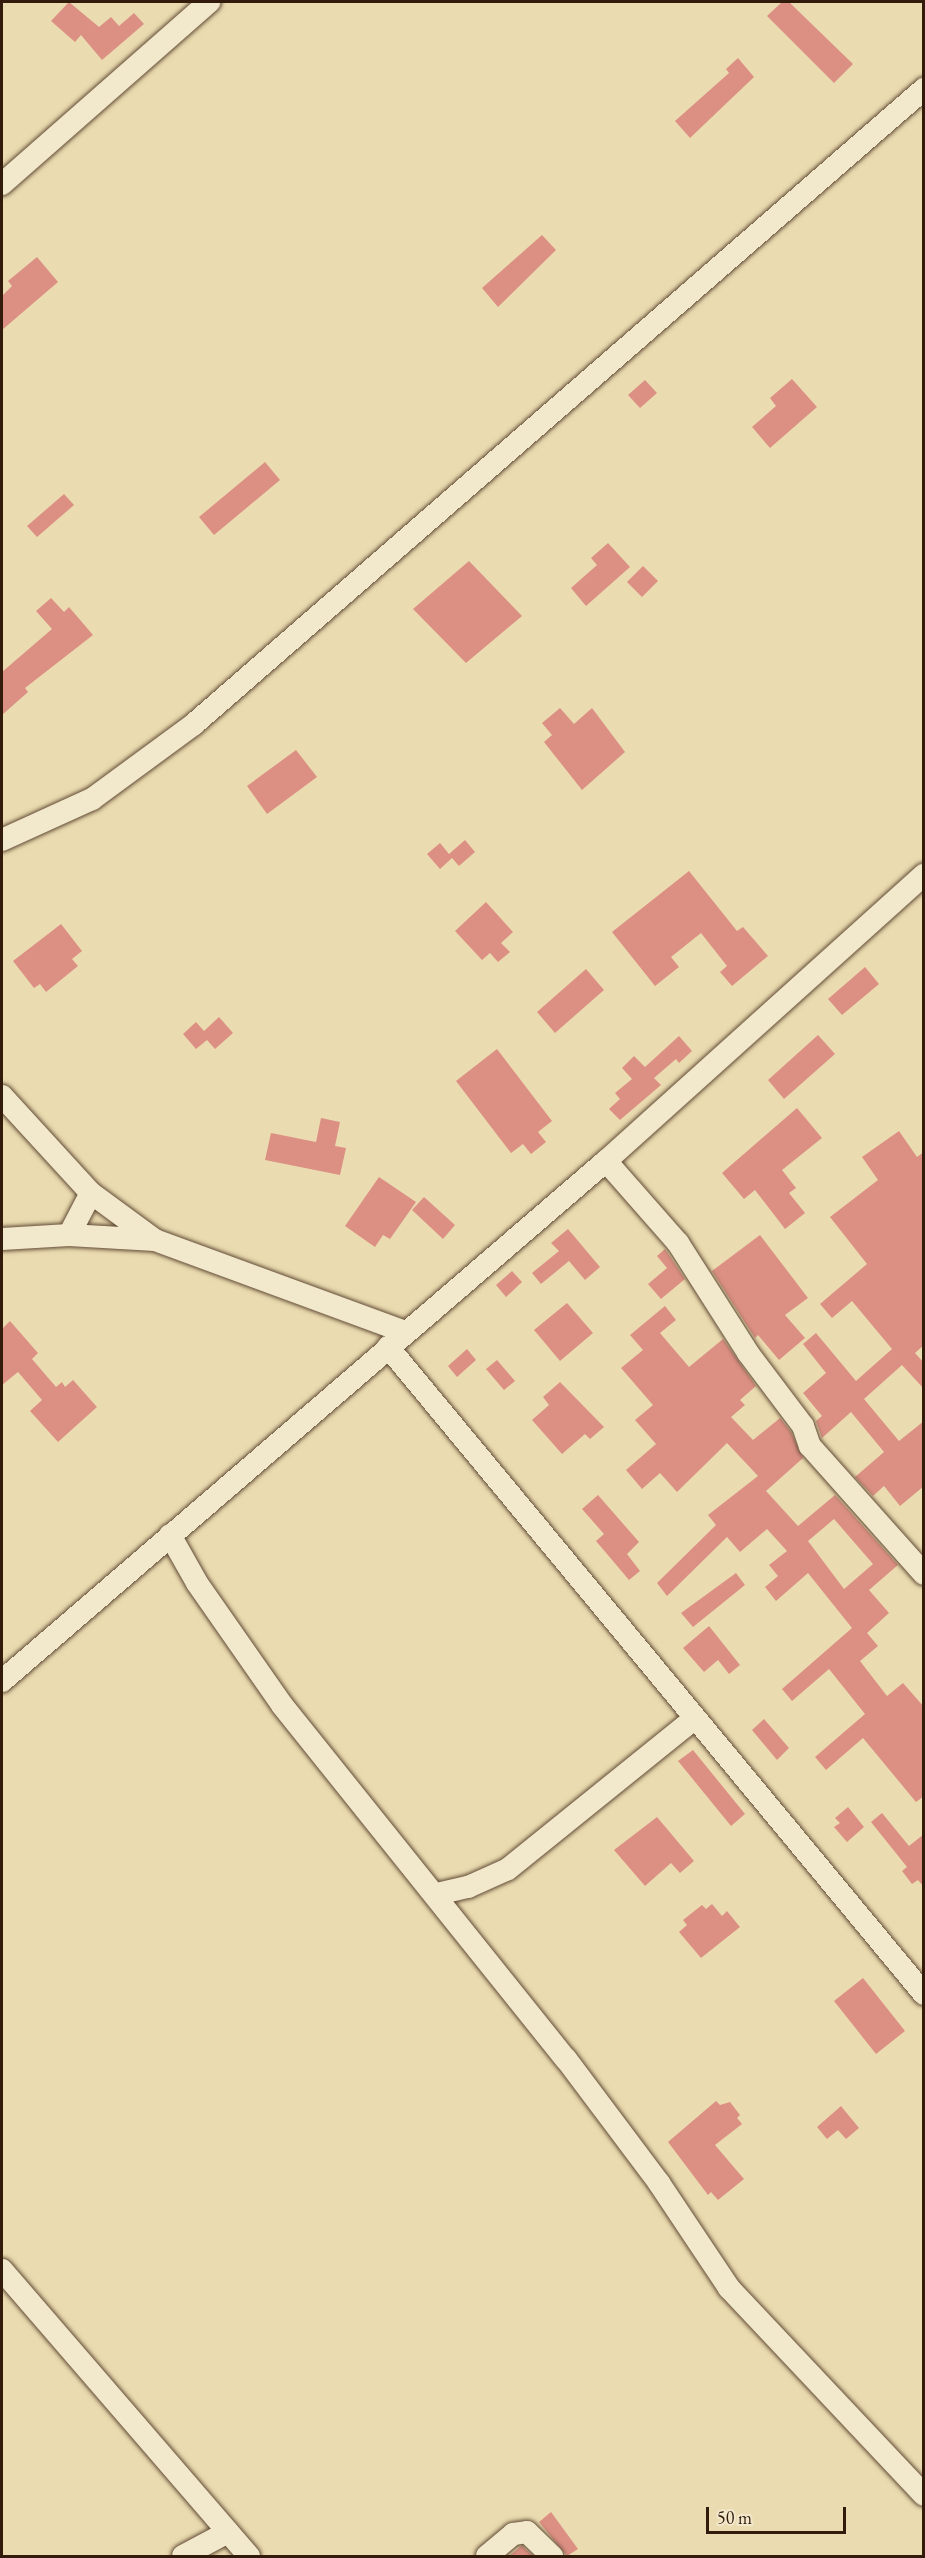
<!DOCTYPE html>
<style>
body{margin:0}
#map{position:relative;width:925px;height:2558px;overflow:hidden;background:#ebdbb0;font-family:"EB Garamond",serif}
div>[style]{position:absolute}
.building>*{inset:0;background:#dc9084}
.roads{filter:drop-shadow(0 0 2px #614b35) drop-shadow(0 0 2px #614b35)}
.street>*{height:22px;margin:-11px;padding:0 11px;transform-origin:11px;border-radius:11px;background:#f2e8cc}
span{translate:-50% -50%;white-space:nowrap;text-align:center;line-height:1.15;-webkit-text-stroke:5px #f2e8cc;paint-order:stroke}
.frame{position:absolute;inset:0;border:3px solid #331b0c;pointer-events:none}
.scale{position:absolute;left:706px;top:2507px;width:140px;height:27px;box-sizing:border-box;border:3px solid #331b0c;border-top:0;padding-left:8px;font-size:18px;line-height:21px;white-space:nowrap;color:#331b0c;-webkit-text-stroke:4px #f2e8cc;paint-order:stroke}
</style>
<div id="map">
<div class="building">
<div style="clip-path:polygon(69px 2px,99px 27px,111px 17px,119px 26px,134px 13px,144px 24px,102px 60px,81px 35px,75px 42px,51px 21px)"></div>
<div style="clip-path:polygon(782px 2px,789px 2px,853px 64px,834px 83px,767px 16px)"></div>
<div style="clip-path:polygon(738px 58px,754px 77px,690px 138px,675px 121px,729px 73px,726px 69px)"></div>
<div style="clip-path:polygon(542px 235px,556px 250px,498px 307px,482px 288px)"></div>
<div style="clip-path:polygon(37px 257px,58px 282px,2px 330px,2px 296px,12px 286px,8px 281px)"></div>
<div style="clip-path:polygon(792px 379px,817px 407px,770px 448px,752px 427px,776px 406px,770px 398px)"></div>
<div style="clip-path:polygon(645px 380px,657px 393px,640px 408px,628px 395px)"></div>
<div style="clip-path:polygon(265px 462px,280px 480px,214px 535px,199px 517px)"></div>
<div style="clip-path:polygon(64px 494px,74px 505px,37px 537px,27px 526px)"></div>
<div style="clip-path:polygon(608px 543px,630px 567px,586px 606px,571px 588px,597px 565px,591px 558px)"></div>
<div style="clip-path:polygon(469px 561px,522px 616px,466px 663px,413px 609px)"></div>
<div style="clip-path:polygon(643px 566px,658px 581px,642px 597px,627px 582px)"></div>
<div style="clip-path:polygon(51px 598px,64px 612px,69px 607px,93px 635px,25px 688px,28px 692px,2px 715px,2px 672px,52px 629px,36px 611px)"></div>
<div style="clip-path:polygon(560px 708px,574px 724px,592px 708px,625px 752px,582px 790px,544px 742px,552px 735px,542px 723px)"></div>
<div style="clip-path:polygon(296px 750px,317px 777px,267px 814px,247px 786px)"></div>
<div style="clip-path:polygon(465px 840px,475px 852px,459px 866px,452px 858px,440px 869px,427px 854px,440px 843px,449px 854px)"></div>
<div style="clip-path:polygon(689px 871px,737px 931px,743px 927px,768px 956px,732px 986px,720px 972px,727px 966px,701px 933px,671px 957px,679px 967px,655px 986px,612px 932px)"></div>
<div style="clip-path:polygon(486px 902px,513px 932px,501px 943px,510px 952px,498px 962px,490px 953px,482px 960px,455px 931px)"></div>
<div style="clip-path:polygon(61px 924px,82px 951px,72px 959px,78px 966px,46px 992px,40px 984px,34px 988px,13px 961px)"></div>
<div style="clip-path:polygon(865px 967px,879px 984px,842px 1015px,828px 999px)"></div>
<div style="clip-path:polygon(586px 969px,604px 990px,555px 1033px,537px 1012px)"></div>
<div style="clip-path:polygon(219px 1017px,233px 1033px,215px 1049px,207px 1040px,196px 1049px,183px 1034px,196px 1022px,204px 1031px)"></div>
<div style="clip-path:polygon(818px 1035px,835px 1054px,784px 1099px,768px 1080px)"></div>
<div style="clip-path:polygon(679px 1036px,692px 1051px,679px 1063px,676px 1059px,654px 1078px,661px 1085px,620px 1120px,609px 1109px,620px 1099px,615px 1093px,632px 1079px,622px 1068px,634px 1056px,645px 1067px)"></div>
<div style="clip-path:polygon(497px 1049px,552px 1121px,538px 1132px,546px 1142px,531px 1154px,523px 1144px,511px 1153px,456px 1081px)"></div>
<div style="clip-path:polygon(797px 1108px,822px 1138px,782px 1170px,796px 1188px,789px 1193px,805px 1213px,785px 1229px,755px 1190px,744px 1199px,722px 1173px)"></div>
<div style="clip-path:polygon(321px 1118px,340px 1122px,335px 1146px,346px 1148px,340px 1175px,265px 1160px,271px 1133px,316px 1142px)"></div>
<div style="clip-path:polygon(899px 1131px,917px 1157px,924px 1152px,924px 1345px,915px 1353px,924px 1363px,924px 1389px,902px 1365px,864px 1399px,899px 1441px,924px 1421px,924px 1486px,900px 1506px,884px 1486px,873px 1496px,855px 1477px,884px 1452px,851px 1412px,822px 1438px,816px 1421px,822px 1416px,803px 1393px,826px 1373px,803px 1344px,816px 1333px,856px 1381px,892px 1349px,852px 1301px,832px 1318px,820px 1304px,867px 1264px,830px 1217px,878px 1180px,862px 1157px)"></div>
<div style="clip-path:polygon(379px 1177px,416px 1202px,390px 1239px,383px 1235px,375px 1247px,345px 1226px)"></div>
<div style="clip-path:polygon(424px 1197px,455px 1225px,443px 1239px,412px 1210px)"></div>
<div style="clip-path:polygon(568px 1229px,600px 1267px,585px 1280px,569px 1261px,541px 1284px,532px 1273px,559px 1251px,551px 1243px)"></div>
<div style="clip-path:polygon(760px 1235px,808px 1298px,785px 1315px,805px 1338px,779px 1360px,758px 1335px,755px 1338px,712px 1271px)"></div>
<div style="clip-path:polygon(665px 1249px,685px 1279px,661px 1299px,648px 1284px,667px 1268px,657px 1256px)"></div>
<div style="clip-path:polygon(512px 1271px,522px 1282px,506px 1297px,496px 1285px)"></div>
<div style="clip-path:polygon(567px 1303px,593px 1333px,560px 1361px,534px 1330px)"></div>
<div style="clip-path:polygon(evenodd,665px 1306px,676px 1320px,660px 1333px,689px 1367px,723px 1339px,756px 1386px,740px 1400px,745px 1405px,731px 1417px,753px 1440px,780px 1418px,791px 1432px,803px 1458px,766px 1491px,798px 1526px,835px 1495px,898px 1565px,869px 1590px,889px 1613px,867px 1633px,878px 1646px,860px 1661px,887px 1696px,903px 1683px,924px 1707px,924px 1796px,916px 1802px,863px 1738px,826px 1770px,815px 1757px,865px 1714px,829px 1669px,792px 1701px,782px 1689px,852px 1628px,808px 1573px,776px 1601px,765px 1587px,778px 1576px,769px 1565px,787px 1551px,767px 1529px,740px 1552px,727px 1537px,667px 1596px,657px 1583px,716px 1525px,708px 1515px,758px 1476px,727px 1443px,677px 1492px,660px 1473px,642px 1489px,626px 1470px,656px 1444px,635px 1420px,653px 1405px,621px 1368px,643px 1350px,630px 1335px,665px 1306px,834px 1519px,873px 1564px,844px 1589px,808px 1541px,834px 1519px)"></div>
<div style="clip-path:polygon(10px 1321px,38px 1353px,32px 1359px,56px 1387px,62px 1382px,65px 1387px,73px 1380px,97px 1407px,58px 1442px,30px 1411px,42px 1400px,18px 1372px,2px 1385px,2px 1329px)"></div>
<div style="clip-path:polygon(467px 1349px,476px 1360px,457px 1377px,448px 1366px)"></div>
<div style="clip-path:polygon(497px 1360px,515px 1381px,504px 1390px,486px 1369px)"></div>
<div style="clip-path:polygon(560px 1382px,604px 1427px,590px 1439px,585px 1434px,562px 1454px,532px 1420px,549px 1405px,543px 1397px)"></div>
<div style="clip-path:polygon(598px 1495px,639px 1542px,627px 1554px,640px 1571px,629px 1580px,596px 1541px,604px 1534px,582px 1509px)"></div>
<div style="clip-path:polygon(736px 1573px,745px 1585px,693px 1627px,681px 1613px)"></div>
<div style="clip-path:polygon(709px 1626px,740px 1665px,729px 1674px,718px 1660px,704px 1672px,683px 1648px)"></div>
<div style="clip-path:polygon(764px 1719px,789px 1748px,777px 1760px,752px 1730px)"></div>
<div style="clip-path:polygon(693px 1750px,745px 1814px,731px 1826px,678px 1761px)"></div>
<div style="clip-path:polygon(848px 1807px,864px 1827px,847px 1842px,834px 1827px,840px 1823px,835px 1818px)"></div>
<div style="clip-path:polygon(882px 1813px,909px 1846px,924px 1834px,924px 1887px,918px 1880px,912px 1884px,902px 1871px,907px 1867px,871px 1822px)"></div>
<div style="clip-path:polygon(657px 1817px,694px 1861px,680px 1873px,671px 1863px,645px 1886px,614px 1850px)"></div>
<div style="clip-path:polygon(712px 1904px,722px 1916px,727px 1911px,740px 1927px,701px 1958px,679px 1932px,687px 1925px,683px 1920px,702px 1905px,706px 1909px)"></div>
<div style="clip-path:polygon(863px 1978px,905px 2031px,876px 2054px,834px 2001px)"></div>
<div style="clip-path:polygon(716px 2101px,720px 2105px,730px 2102px,740px 2115px,737px 2118px,742px 2124px,715px 2145px,744px 2179px,718px 2200px,711px 2192px,708px 2195px,668px 2142px)"></div>
<div style="clip-path:polygon(841px 2106px,859px 2128px,846px 2139px,838px 2130px,827px 2139px,817px 2127px)"></div>
<div style="clip-path:polygon(551px 2512px,578px 2549px,567px 2556px,539px 2522px)"></div>
<div style="clip-path:polygon(522px 2546px,533px 2556px,509px 2556px,520px 2547px)"></div>
</div>
<div class="roads">
<div class="street">
<div style="left:2px;top:184px;width:276px;rotate:-41.3deg"></div>
<div style="left:2px;top:840px;width:99px;rotate:-24.5deg"></div>
<div style="left:92px;top:799px;width:127px;rotate:-36.3deg"></div>
<div style="left:194px;top:724px;width:968px;rotate:-41.02deg"></div>
<div style="left:2px;top:1096px;width:132px;rotate:47.5deg"></div>
<div style="left:91px;top:1193px;width:79px;rotate:36.3deg"></div>
<div style="left:606px;top:1161px;width:109px;rotate:48.7deg"></div>
<div style="left:678px;top:1243px;width:130px;rotate:57.5deg"></div>
<div style="left:748px;top:1353px;width:91px;rotate:53deg"></div>
<div style="left:803px;top:1426px;width:21px;rotate:71deg"></div>
<div style="left:810px;top:1446px;width:171px;rotate:48.3deg"></div>
<div style="left:69px;top:1235px;width:47px;rotate:-62.4deg"></div>
<div style="left:2px;top:1239px;width:67px;rotate:-3.4deg"></div>
<div style="left:69px;top:1235px;width:86px;rotate:3.3deg"></div>
<div style="left:155px;top:1240px;width:266px;rotate:20.2deg"></div>
<div style="left:388px;top:1347px;width:840px;rotate:50.36deg"></div>
<div style="left:170px;top:1535px;width:55px;rotate:60.6deg"></div>
<div style="left:197px;top:1583px;width:149px;rotate:55.1deg"></div>
<div style="left:282px;top:1705px;width:454px;rotate:51.3deg"></div>
<div style="left:566px;top:2059px;width:155px;rotate:53.1deg"></div>
<div style="left:659px;top:2183px;width:126px;rotate:56.3deg"></div>
<div style="left:729px;top:2288px;width:284px;rotate:46.7deg"></div>
<div style="left:2px;top:1681px;width:797px;rotate:-40.73deg"></div>
<div style="left:606px;top:1161px;width:428px;rotate:-42deg"></div>
<div style="left:437px;top:1894px;width:32px;rotate:-13deg"></div>
<div style="left:468px;top:1887px;width:44px;rotate:-24.2deg"></div>
<div style="left:508px;top:1869px;width:240px;rotate:-38.9deg"></div>
<div style="left:2px;top:2270px;width:378px;rotate:49.2deg"></div>
<div style="left:183px;top:2556px;width:51px;rotate:-28.1deg"></div>
<div style="left:487px;top:2556px;width:34px;rotate:-40deg"></div>
<div style="left:513px;top:2534px;width:14px;rotate:-8deg"></div>
<div style="left:527px;top:2532px;width:35px;rotate:44deg"></div>
</div>
</div>
<div class="frame"></div>
<div class="scale">50 m</div>
</div>
